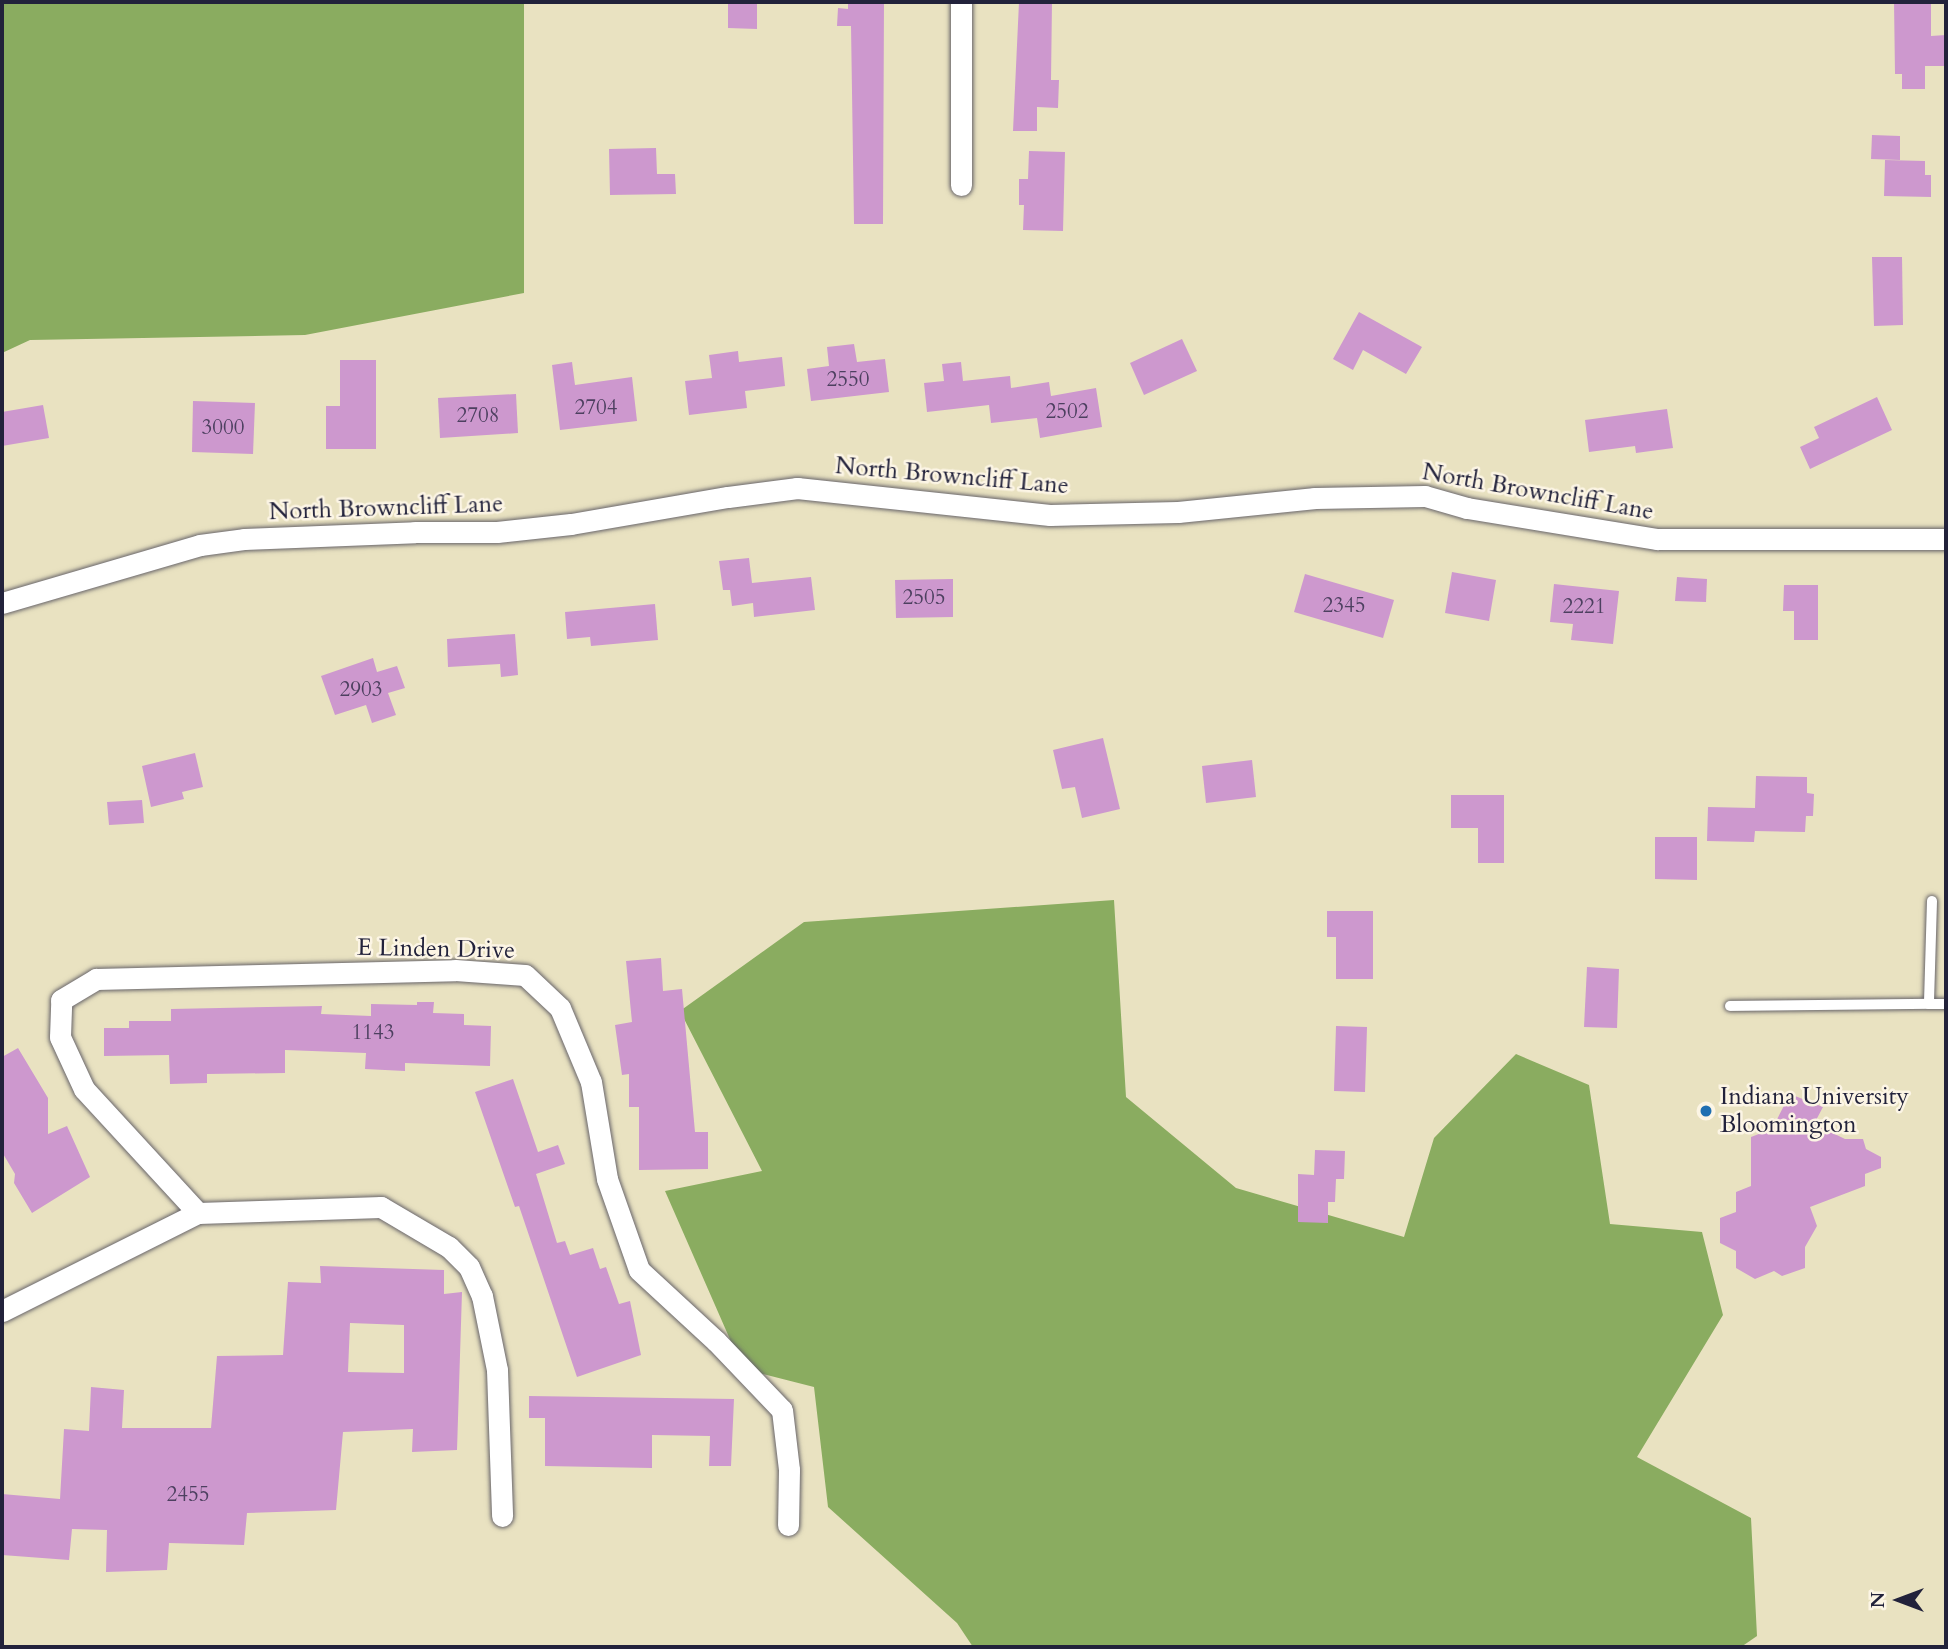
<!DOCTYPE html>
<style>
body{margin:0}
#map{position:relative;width:1948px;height:1649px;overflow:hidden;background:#e9e2c1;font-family:Cardo,serif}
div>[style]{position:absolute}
.forest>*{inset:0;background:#8aac60}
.building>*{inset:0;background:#cd98ce}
.roads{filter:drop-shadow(0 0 2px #68656a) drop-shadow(0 0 2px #68656a)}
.lane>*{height:10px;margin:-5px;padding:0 5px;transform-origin:5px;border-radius:5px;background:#fff}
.street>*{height:21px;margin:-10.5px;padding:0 10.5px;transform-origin:10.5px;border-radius:10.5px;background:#fff}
.dots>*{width:19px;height:19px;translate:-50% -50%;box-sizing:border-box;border:4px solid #fcf5e5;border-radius:50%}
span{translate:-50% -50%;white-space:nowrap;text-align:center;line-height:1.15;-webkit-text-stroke:5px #fcf5e5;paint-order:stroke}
.number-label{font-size:21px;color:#4d4060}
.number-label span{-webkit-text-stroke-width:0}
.street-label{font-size:24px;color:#22223b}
.poi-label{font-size:24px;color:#22223b}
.left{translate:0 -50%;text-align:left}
.frame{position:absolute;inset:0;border:4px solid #22223b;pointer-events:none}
.north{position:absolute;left:1864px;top:1565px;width:70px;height:70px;-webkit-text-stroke:5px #fcf5e5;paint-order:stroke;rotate:270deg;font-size:19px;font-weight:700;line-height:28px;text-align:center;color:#22223b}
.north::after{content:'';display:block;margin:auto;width:24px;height:32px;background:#22223b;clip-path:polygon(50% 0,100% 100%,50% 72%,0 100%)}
</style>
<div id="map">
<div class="forest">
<div style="clip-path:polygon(2px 2px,524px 2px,524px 293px,305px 335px,30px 340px,2px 353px)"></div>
<div style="clip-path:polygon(1114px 900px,1126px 1097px,1236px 1188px,1404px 1237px,1434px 1138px,1516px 1054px,1589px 1085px,1610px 1224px,1702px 1232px,1723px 1315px,1637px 1457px,1751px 1518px,1757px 1636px,1741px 1647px,973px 1647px,957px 1623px,828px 1507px,814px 1387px,743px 1369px,665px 1191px,762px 1171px,680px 1011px,804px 922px)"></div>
</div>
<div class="building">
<div style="clip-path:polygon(728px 2px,757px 2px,757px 29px,728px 28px)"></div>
<div style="clip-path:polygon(848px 2px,884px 2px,883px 224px,854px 224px,851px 26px,837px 26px,838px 8px,848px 9px)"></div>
<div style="clip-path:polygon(1019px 2px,1052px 2px,1051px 80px,1059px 80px,1058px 108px,1037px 107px,1037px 131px,1013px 131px)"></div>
<div style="clip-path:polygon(1894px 2px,1931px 2px,1931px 36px,1946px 35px,1946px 66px,1925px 66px,1925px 89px,1902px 89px,1902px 74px,1895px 74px)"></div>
<div style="clip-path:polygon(1872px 135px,1900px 136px,1900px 160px,1871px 159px)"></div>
<div style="clip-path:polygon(656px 148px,657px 174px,675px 174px,676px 194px,610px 195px,609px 149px)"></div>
<div style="clip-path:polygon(1029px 151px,1065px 152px,1063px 231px,1023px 230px,1024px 205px,1019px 205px,1019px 179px,1028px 179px)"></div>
<div style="clip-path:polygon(1885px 160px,1925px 161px,1925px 175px,1931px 175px,1931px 197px,1884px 196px)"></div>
<div style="clip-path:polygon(1872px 257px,1902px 257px,1903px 325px,1874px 326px)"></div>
<div style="clip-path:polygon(1359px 312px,1422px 347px,1406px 374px,1363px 350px,1353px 370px,1333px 359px)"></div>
<div style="clip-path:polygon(1182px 339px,1197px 371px,1144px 395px,1130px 363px)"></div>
<div style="clip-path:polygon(854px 344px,857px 362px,885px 359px,889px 392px,811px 401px,807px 369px,829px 366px,827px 347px)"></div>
<div style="clip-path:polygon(738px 351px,739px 362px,782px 357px,785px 386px,745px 391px,747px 408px,689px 415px,685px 381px,712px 378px,709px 355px)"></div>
<div style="clip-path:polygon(340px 360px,376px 360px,376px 449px,326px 449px,326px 406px,340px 406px)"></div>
<div style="clip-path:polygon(572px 362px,575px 385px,632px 377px,637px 421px,560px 430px,552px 365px)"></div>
<div style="clip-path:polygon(961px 362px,963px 381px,1010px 376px,1011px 388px,1049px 382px,1051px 396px,1096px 388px,1102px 427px,1040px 438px,1037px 418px,991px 423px,989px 405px,927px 412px,924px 383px,944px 381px,942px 364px)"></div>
<div style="clip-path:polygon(516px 394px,518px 433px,440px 438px,438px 398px)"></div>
<div style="clip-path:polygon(1877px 397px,1892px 430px,1810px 469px,1800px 447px,1819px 438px,1814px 427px)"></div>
<div style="clip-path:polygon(193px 401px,255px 403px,253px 454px,192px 452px)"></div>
<div style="clip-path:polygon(43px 405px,49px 438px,2px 446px,2px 412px)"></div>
<div style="clip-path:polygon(1667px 409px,1673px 448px,1636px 453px,1635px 446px,1589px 452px,1585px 420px)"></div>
<div style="clip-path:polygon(749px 558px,752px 583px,811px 577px,815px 610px,754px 617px,753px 603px,732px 606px,730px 590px,723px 590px,719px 561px)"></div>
<div style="clip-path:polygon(1452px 572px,1496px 580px,1489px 621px,1445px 613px)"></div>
<div style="clip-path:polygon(1305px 574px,1394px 600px,1383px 638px,1294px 612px)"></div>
<div style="clip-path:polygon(1677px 577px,1707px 579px,1706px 602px,1675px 601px)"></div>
<div style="clip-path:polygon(953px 579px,953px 617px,896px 618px,895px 580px)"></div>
<div style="clip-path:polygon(1554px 584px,1619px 591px,1613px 644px,1571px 640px,1573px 624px,1550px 622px)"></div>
<div style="clip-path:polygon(1784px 585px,1818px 585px,1818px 640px,1794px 640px,1794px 611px,1783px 611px)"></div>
<div style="clip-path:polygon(655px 604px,658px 640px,591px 646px,590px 637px,567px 639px,565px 612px)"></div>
<div style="clip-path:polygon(515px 634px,518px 675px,501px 677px,500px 664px,448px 667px,447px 639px)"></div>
<div style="clip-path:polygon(373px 658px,377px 672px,397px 666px,405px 688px,388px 693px,396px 715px,372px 723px,366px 705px,335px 715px,321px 676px)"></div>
<div style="clip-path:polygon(1103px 738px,1120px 809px,1082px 818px,1075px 787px,1062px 789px,1053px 750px)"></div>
<div style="clip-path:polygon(195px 753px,203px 787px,182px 792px,184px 799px,151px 807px,142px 766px)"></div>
<div style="clip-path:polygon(1252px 760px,1256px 797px,1206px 803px,1202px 766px)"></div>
<div style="clip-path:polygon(1756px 776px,1807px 777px,1807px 793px,1814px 794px,1813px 816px,1806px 816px,1805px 832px,1755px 831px,1754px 842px,1707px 841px,1708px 807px,1755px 808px)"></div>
<div style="clip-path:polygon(1451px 795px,1504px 795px,1504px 863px,1478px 863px,1478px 828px,1451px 828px)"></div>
<div style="clip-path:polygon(142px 800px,144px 823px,109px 825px,107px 802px)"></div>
<div style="clip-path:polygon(1655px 837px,1697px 837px,1697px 880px,1655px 879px)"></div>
<div style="clip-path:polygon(1327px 911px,1373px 911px,1373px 979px,1336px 979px,1336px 937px,1327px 937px)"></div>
<div style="clip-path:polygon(661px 958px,663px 991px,682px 989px,695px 1132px,708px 1132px,708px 1169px,639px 1170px,639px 1107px,629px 1107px,629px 1074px,622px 1075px,615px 1025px,632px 1022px,626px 961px)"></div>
<div style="clip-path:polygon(1587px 967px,1619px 969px,1617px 1028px,1584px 1027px)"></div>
<div style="clip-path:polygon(417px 1002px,434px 1002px,433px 1013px,464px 1014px,464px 1025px,491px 1026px,490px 1066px,405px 1063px,405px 1071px,365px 1069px,366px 1053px,285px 1050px,285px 1073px,207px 1074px,207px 1083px,170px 1084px,169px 1055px,104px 1056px,104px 1028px,129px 1028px,129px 1021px,171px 1021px,171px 1009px,322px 1006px,321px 1014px,371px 1016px,371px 1004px,417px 1005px)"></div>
<div style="clip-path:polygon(1336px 1026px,1367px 1027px,1365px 1092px,1334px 1091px)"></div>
<div style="clip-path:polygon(18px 1048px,48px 1098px,48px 1134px,67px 1126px,90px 1177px,32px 1213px,14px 1183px,15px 1174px,2px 1152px,2px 1057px)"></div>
<div style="clip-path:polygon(513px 1079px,538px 1152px,558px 1145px,565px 1164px,536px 1174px,557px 1243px,565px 1241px,570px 1255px,593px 1248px,600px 1269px,606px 1267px,619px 1304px,630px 1301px,641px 1355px,577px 1377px,519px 1206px,515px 1207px,475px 1092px)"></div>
<div style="clip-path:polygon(1790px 1094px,1823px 1107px,1814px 1124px,1845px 1139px,1863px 1139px,1866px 1149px,1881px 1157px,1881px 1168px,1865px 1174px,1865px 1186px,1810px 1207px,1817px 1226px,1805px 1247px,1805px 1268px,1782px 1276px,1774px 1271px,1755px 1279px,1736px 1268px,1736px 1251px,1720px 1243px,1720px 1218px,1736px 1212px,1736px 1192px,1751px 1186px,1751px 1137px,1772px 1129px)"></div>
<div style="clip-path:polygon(1315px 1150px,1345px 1151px,1344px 1179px,1336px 1179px,1335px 1202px,1328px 1202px,1328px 1223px,1298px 1222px,1298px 1174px,1314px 1175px)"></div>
<div style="clip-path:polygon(evenodd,320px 1266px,444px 1270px,444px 1294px,462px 1292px,457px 1450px,412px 1452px,413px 1429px,343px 1432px,336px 1510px,247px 1513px,244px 1545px,169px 1543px,167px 1570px,106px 1572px,107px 1530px,72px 1529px,69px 1560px,2px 1555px,2px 1494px,60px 1499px,64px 1429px,89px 1431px,91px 1387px,124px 1390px,122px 1428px,211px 1428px,217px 1356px,283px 1355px,288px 1282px,321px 1283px,320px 1266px,350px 1323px,404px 1325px,404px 1373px,348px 1372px,350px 1323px)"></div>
<div style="clip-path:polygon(529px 1396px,734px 1399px,731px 1466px,709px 1466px,710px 1436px,652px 1435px,652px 1468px,545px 1466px,545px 1418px,529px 1418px)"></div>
</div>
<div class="roads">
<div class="lane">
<div style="left:1932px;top:901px;width:103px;rotate:91.7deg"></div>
<div style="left:1929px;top:1004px;width:17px"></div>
<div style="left:1730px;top:1006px;width:199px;rotate:-0.6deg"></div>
</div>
<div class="street">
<div style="left:961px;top:185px;width:183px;rotate:-90deg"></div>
<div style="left:2px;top:603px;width:206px;rotate:-16.3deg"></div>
<div style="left:200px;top:545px;width:44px;rotate:-7.8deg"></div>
<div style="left:244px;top:539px;width:171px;rotate:-2.3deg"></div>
<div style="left:415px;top:532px;width:82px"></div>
<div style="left:497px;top:532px;width:74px;rotate:-6.2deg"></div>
<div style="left:571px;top:524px;width:159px;rotate:-9.8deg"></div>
<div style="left:728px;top:497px;width:70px;rotate:-7.4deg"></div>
<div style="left:797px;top:488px;width:254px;rotate:6.1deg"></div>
<div style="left:1050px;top:515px;width:128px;rotate:-1.3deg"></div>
<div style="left:1178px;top:512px;width:138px;rotate:-5.8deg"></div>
<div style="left:1315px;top:498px;width:110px;rotate:-1deg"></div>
<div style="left:1425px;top:496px;width:44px;rotate:15.9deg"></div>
<div style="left:1467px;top:508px;width:193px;rotate:9.3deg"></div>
<div style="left:1657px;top:539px;width:289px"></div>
<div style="left:198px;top:1213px;width:168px;rotate:-132.6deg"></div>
<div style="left:84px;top:1089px;width:57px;rotate:-114.8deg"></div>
<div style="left:60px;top:1037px;width:37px;rotate:-88deg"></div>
<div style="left:61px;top:1000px;width:41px;rotate:-31deg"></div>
<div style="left:96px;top:979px;width:359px;rotate:-1.4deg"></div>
<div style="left:455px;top:970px;width:70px;rotate:4.1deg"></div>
<div style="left:525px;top:975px;width:48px;rotate:43.3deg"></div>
<div style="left:560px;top:1008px;width:80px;rotate:67.3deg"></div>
<div style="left:591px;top:1082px;width:98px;rotate:80.6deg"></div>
<div style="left:607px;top:1179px;width:96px;rotate:70.6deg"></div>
<div style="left:639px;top:1270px;width:105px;rotate:42.7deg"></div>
<div style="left:716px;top:1341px;width:95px;rotate:46.3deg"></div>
<div style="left:782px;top:1410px;width:60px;rotate:83.3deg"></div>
<div style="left:789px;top:1470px;width:55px;rotate:91deg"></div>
<div style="left:2px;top:1311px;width:219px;rotate:-26.6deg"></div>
<div style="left:198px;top:1213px;width:183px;rotate:-1.9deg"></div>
<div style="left:381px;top:1207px;width:79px;rotate:30.5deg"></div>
<div style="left:449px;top:1247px;width:28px;rotate:45deg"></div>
<div style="left:469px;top:1267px;width:32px;rotate:66deg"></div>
<div style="left:482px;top:1296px;width:76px;rotate:78.5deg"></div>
<div style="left:497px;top:1370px;width:146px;rotate:88deg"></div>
</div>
</div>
<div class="dots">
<div style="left:1706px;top:1111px;background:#1f6fb2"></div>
</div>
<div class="number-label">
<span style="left:848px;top:380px">2550</span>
<span style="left:596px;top:408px">2704</span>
<span style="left:1067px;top:412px">2502</span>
<span style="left:478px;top:416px">2708</span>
<span style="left:223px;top:428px">3000</span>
<span style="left:924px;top:598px">2505</span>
<span style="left:1344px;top:606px">2345</span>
<span style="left:1584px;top:607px">2221</span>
<span style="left:361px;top:690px">2903</span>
<span style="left:373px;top:1033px">1143</span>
<span style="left:188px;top:1495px">2455</span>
</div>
<div class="street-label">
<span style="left:952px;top:476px;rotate:5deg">North Browncliff Lane</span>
<span style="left:1538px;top:492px;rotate:10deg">North Browncliff Lane</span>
<span style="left:386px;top:508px;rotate:-2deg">North Browncliff Lane</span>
<span style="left:436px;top:949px;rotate:1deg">E Linden Drive</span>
</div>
<div class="poi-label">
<span class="left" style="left:1720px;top:1111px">Indiana University<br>Bloomington</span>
</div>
<div class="frame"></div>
<div class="north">N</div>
</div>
